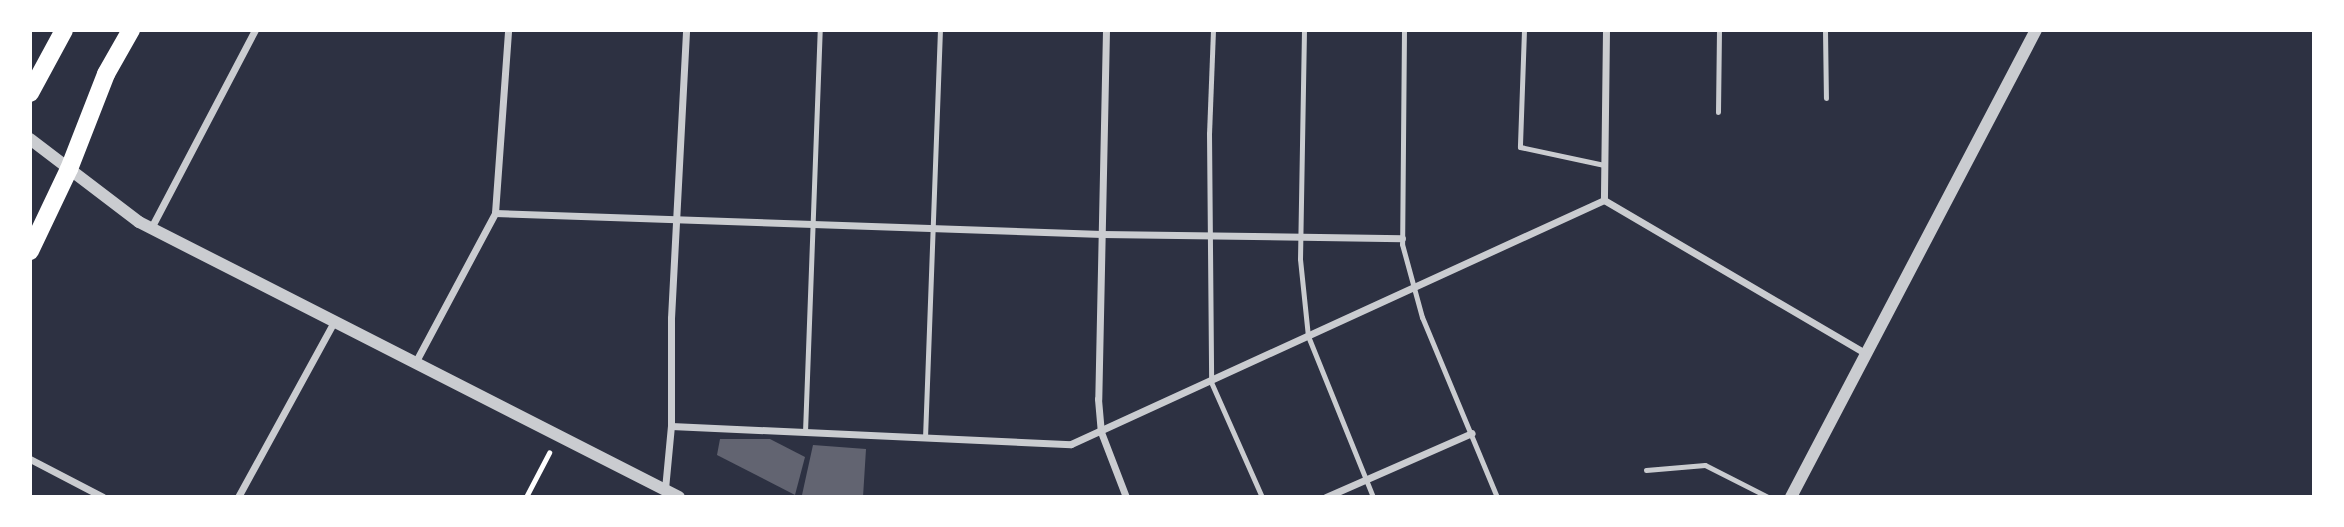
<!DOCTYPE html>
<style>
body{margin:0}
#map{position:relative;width:2344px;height:527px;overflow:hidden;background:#2d3142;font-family:Lato,sans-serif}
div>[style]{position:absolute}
.building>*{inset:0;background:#626471}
.path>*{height:4.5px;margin:-2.25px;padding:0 2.25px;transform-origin:2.25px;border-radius:2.25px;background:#fff}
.service>*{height:5px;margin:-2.5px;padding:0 2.5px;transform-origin:2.5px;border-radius:2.5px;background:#caccd0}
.minor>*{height:7px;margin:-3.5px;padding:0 3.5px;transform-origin:3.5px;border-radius:3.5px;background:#caccd0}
.tertiary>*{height:12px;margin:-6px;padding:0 6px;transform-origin:6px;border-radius:6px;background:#caccd0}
.primary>*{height:18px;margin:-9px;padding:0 9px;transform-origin:9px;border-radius:9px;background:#fff}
span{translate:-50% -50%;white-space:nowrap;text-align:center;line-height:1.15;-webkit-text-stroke:6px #fff;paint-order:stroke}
.frame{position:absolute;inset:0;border:32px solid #fff;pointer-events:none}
</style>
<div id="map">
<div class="building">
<div style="clip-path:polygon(720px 439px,770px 439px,805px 457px,795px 495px,717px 455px)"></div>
<div style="clip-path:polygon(813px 445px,866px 449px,863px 497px,802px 495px)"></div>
</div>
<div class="path">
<div style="left:526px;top:497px;width:50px;rotate:-62.4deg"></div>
</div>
<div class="service">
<div style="left:1213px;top:30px;width:103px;rotate:92.2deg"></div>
<div style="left:1209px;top:133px;width:249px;rotate:89.5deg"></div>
<div style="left:1211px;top:382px;width:126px;rotate:66.1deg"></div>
<div style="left:1304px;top:30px;width:229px;rotate:91deg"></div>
<div style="left:1300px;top:259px;width:77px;rotate:84.1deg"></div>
<div style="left:1308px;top:336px;width:174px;rotate:68deg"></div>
<div style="left:1404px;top:30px;width:214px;rotate:90.5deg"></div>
<div style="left:1402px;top:244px;width:76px;rotate:74.7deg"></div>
<div style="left:1422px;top:317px;width:195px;rotate:67.4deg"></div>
<div style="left:1524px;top:30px;width:117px;rotate:92deg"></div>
<div style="left:1520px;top:147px;width:86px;rotate:12.1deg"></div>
<div style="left:1825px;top:30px;width:68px;rotate:89.2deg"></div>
<div style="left:1718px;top:112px;width:82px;rotate:-89.3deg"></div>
<div style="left:805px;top:432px;width:402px;rotate:-87.9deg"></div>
<div style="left:925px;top:438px;width:408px;rotate:-87.9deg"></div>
<div style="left:1646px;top:470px;width:59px;rotate:-4.8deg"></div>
<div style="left:1705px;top:465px;width:71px;rotate:26.9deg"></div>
</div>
<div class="minor">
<div style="left:1106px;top:30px;width:369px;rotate:91.2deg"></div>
<div style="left:1098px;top:399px;width:33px;rotate:85deg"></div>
<div style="left:1101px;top:432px;width:70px;rotate:69deg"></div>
<div style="left:1606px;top:30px;width:170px;rotate:90.7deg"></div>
<div style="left:1604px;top:200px;width:305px;rotate:30.4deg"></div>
<div style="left:495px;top:213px;width:607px;rotate:1.98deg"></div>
<div style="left:1102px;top:234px;width:300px;rotate:0.8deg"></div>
<div style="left:151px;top:228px;width:224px;rotate:-62.3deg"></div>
<div style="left:415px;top:363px;width:170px;rotate:-61.9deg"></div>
<div style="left:495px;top:213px;width:183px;rotate:-85.9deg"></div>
<div style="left:671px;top:426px;width:400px;rotate:2.6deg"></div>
<div style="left:1071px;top:444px;width:586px;rotate:-24.6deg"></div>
<div style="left:30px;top:459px;width:82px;rotate:27.5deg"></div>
<div style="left:665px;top:489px;width:63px;rotate:-84.6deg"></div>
<div style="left:671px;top:426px;width:108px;rotate:-90deg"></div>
<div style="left:671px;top:318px;width:288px;rotate:-87deg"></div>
<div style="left:238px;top:497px;width:200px;rotate:-61.3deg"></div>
<div style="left:1326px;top:497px;width:159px;rotate:-23.7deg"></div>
</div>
<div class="tertiary">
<div style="left:30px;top:139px;width:137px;rotate:37.3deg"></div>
<div style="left:139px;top:222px;width:606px;rotate:26.99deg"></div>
<div style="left:1791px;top:497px;width:527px;rotate:-62.32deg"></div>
</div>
<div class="primary">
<div style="left:30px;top:93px;width:72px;rotate:-61.6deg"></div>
<div style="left:30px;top:251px;width:91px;rotate:-64.6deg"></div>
<div style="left:69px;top:169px;width:102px;rotate:-68.7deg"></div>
<div style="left:106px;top:74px;width:51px;rotate:-60.4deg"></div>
</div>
<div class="frame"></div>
</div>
